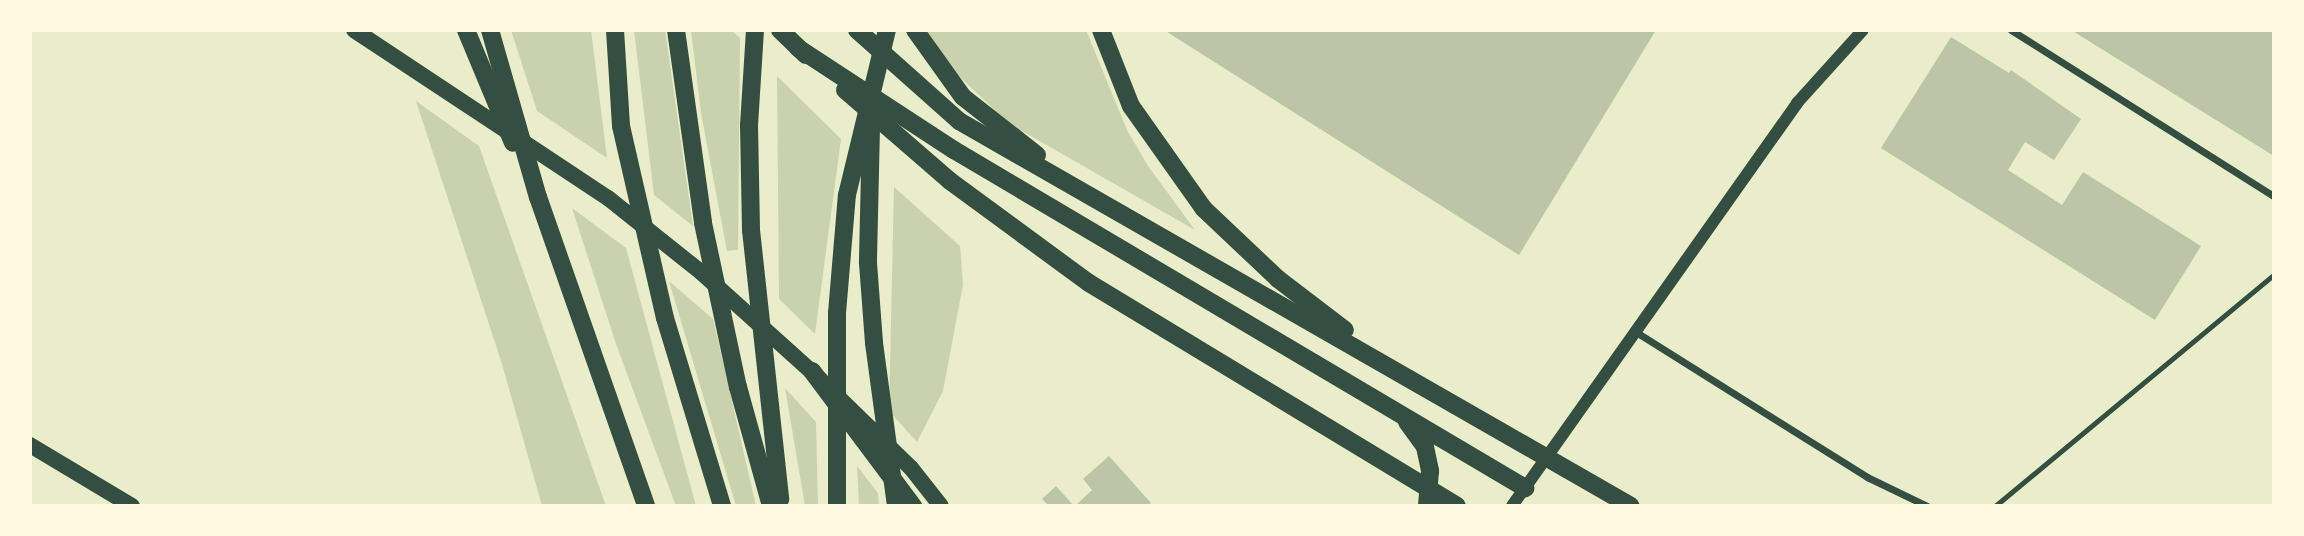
<!DOCTYPE html>
<style>
body{margin:0}
#map{position:relative;width:2304px;height:536px;overflow:hidden;background:#e9edc9;font-family:"Alegreya Sans",sans-serif}
div>[style]{position:absolute}
.green>*{inset:0;background:#cad2ad}
.building>*{inset:0;background:#bcc5a7}
.service>*{height:5px;margin:-2.5px;padding:0 2.5px;transform-origin:2.5px;border-radius:2.5px;background:#344e41}
.minor>*{height:7px;margin:-3.5px;padding:0 3.5px;transform-origin:3.5px;border-radius:3.5px;background:#344e41}
.tertiary>*{height:12px;margin:-6px;padding:0 6px;transform-origin:6px;border-radius:6px;background:#344e41}
.primary>*{height:16px;margin:-8px;padding:0 8px;transform-origin:8px;border-radius:8px;background:#344e41}
.motorway>*{height:18px;margin:-9px;padding:0 9px;transform-origin:9px;border-radius:9px;background:#344e41}
span{translate:-50% -50%;white-space:nowrap;text-align:center;line-height:1.15;-webkit-text-stroke:6px #fefae0;paint-order:stroke}
.frame{position:absolute;inset:0;border:32px solid #fefae0;pointer-events:none}
</style>
<div id="map">
<div class="green">
<div style="clip-path:polygon(511px 30px,591px 30px,607px 158px,537px 111px)"></div>
<div style="clip-path:polygon(634px 30px,665px 30px,693px 226px,654px 195px)"></div>
<div style="clip-path:polygon(691px 30px,731px 30px,740px 38px,738px 250px,727px 251px,701px 113px)"></div>
<div style="clip-path:polygon(926px 30px,1086px 30px,1127px 130px,1148px 166px,1195px 230px,1008px 123px,954px 71px)"></div>
<div style="clip-path:polygon(777px 76px,841px 139px,815px 334px,779px 299px)"></div>
<div style="clip-path:polygon(416px 101px,479px 146px,606px 506px,542px 506px,502px 364px)"></div>
<div style="clip-path:polygon(894px 187px,960px 246px,963px 285px,943px 391px,917px 442px,889px 411px)"></div>
<div style="clip-path:polygon(572px 208px,626px 248px,696px 506px,676px 506px,616px 344px)"></div>
<div style="clip-path:polygon(669px 281px,713px 319px,756px 506px,736px 506px)"></div>
<div style="clip-path:polygon(785px 388px,816px 422px,818px 506px,805px 506px)"></div>
<div style="clip-path:polygon(857px 466px,878px 493px,879px 506px,859px 506px)"></div>
</div>
<div class="building">
<div style="clip-path:polygon(1164px 30px,1656px 30px,1519px 255px)"></div>
<div style="clip-path:polygon(2071px 30px,2274px 30px,2274px 156px)"></div>
<div style="clip-path:polygon(1951px 37px,2009px 73px,2011px 70px,2081px 119px,2054px 160px,2025px 142px,2008px 170px,2062px 205px,2083px 172px,2201px 246px,2155px 320px,1881px 148px)"></div>
<div style="clip-path:polygon(1109px 456px,1151px 503px,1147px 506px,1075px 506px,1092px 490px,1083px 479px)"></div>
<div style="clip-path:polygon(1056px 486px,1074px 506px,1049px 506px,1042px 499px)"></div>
</div>
<div class="service">
<div style="left:1995px;top:506px;width:363px;rotate:-39.7deg"></div>
</div>
<div class="minor">
<div style="left:2011px;top:30px;width:311px;rotate:32.3deg"></div>
<div style="left:1636px;top:332px;width:273px;rotate:32.1deg"></div>
<div style="left:1867px;top:477px;width:67px;rotate:25.8deg"></div>
</div>
<div class="tertiary">
<div style="left:1512px;top:506px;width:494px;rotate:-54.7deg"></div>
<div style="left:1797px;top:103px;width:98px;rotate:-47.9deg"></div>
</div>
<div class="primary">
<div style="left:354px;top:30px;width:305px;rotate:33.5deg"></div>
<div style="left:608px;top:198px;width:120px;rotate:38.6deg"></div>
<div style="left:702px;top:273px;width:160px;rotate:42deg"></div>
<div style="left:839px;top:398px;width:100px;rotate:44.2deg"></div>
<div style="left:911px;top:468px;width:48px;rotate:51.7deg"></div>
<div style="left:30px;top:445px;width:119px;rotate:30.9deg"></div>
</div>
<div class="motorway">
<div style="left:466px;top:30px;width:122px;rotate:67.4deg"></div>
<div style="left:490px;top:30px;width:174px;rotate:74deg"></div>
<div style="left:538px;top:197px;width:327px;rotate:70.7deg"></div>
<div style="left:615px;top:30px;width:96px;rotate:86.4deg"></div>
<div style="left:621px;top:126px;width:197px;rotate:77.1deg"></div>
<div style="left:665px;top:318px;width:196px;rotate:73.1deg"></div>
<div style="left:676px;top:30px;width:195px;rotate:82deg"></div>
<div style="left:703px;top:223px;width:168px;rotate:78deg"></div>
<div style="left:738px;top:387px;width:123px;rotate:74.5deg"></div>
<div style="left:755px;top:30px;width:95px;rotate:93.6deg"></div>
<div style="left:749px;top:125px;width:105px;rotate:88.9deg"></div>
<div style="left:751px;top:230px;width:271px;rotate:83.8deg"></div>
<div style="left:780px;top:30px;width:36px;rotate:44deg"></div>
<div style="left:857px;top:30px;width:137px;rotate:41.7deg"></div>
<div style="left:959px;top:121px;width:774px;rotate:29.81deg"></div>
<div style="left:915px;top:30px;width:82px;rotate:54.4deg"></div>
<div style="left:963px;top:97px;width:94px;rotate:38.1deg"></div>
<div style="left:1101px;top:30px;width:82px;rotate:68.5deg"></div>
<div style="left:1131px;top:106px;width:126px;rotate:54.7deg"></div>
<div style="left:1204px;top:209px;width:102px;rotate:43.4deg"></div>
<div style="left:1278px;top:279px;width:84px;rotate:37.3deg"></div>
<div style="left:798px;top:48px;width:186px;rotate:33.2deg"></div>
<div style="left:954px;top:150px;width:664px;rotate:30.62deg"></div>
<div style="left:845px;top:90px;width:139px;rotate:40.9deg"></div>
<div style="left:950px;top:181px;width:172px;rotate:36.3deg"></div>
<div style="left:1089px;top:283px;width:430px;rotate:31.2deg"></div>
<div style="left:871px;top:127px;width:136px;rotate:91.3deg"></div>
<div style="left:868px;top:263px;width:80px;rotate:85.7deg"></div>
<div style="left:874px;top:343px;width:164px;rotate:82.3deg"></div>
<div style="left:812px;top:371px;width:169px;rotate:53.2deg"></div>
<div style="left:1407px;top:422px;width:31px;rotate:54deg"></div>
<div style="left:1425px;top:447px;width:25px;rotate:78deg"></div>
<div style="left:1430px;top:471px;width:35px;rotate:95deg"></div>
<div style="left:837px;top:506px;width:193px;rotate:-90deg"></div>
<div style="left:837px;top:313px;width:118px;rotate:-85.2deg"></div>
<div style="left:847px;top:195px;width:170px;rotate:-76.4deg"></div>
</div>
<div class="frame"></div>
</div>
